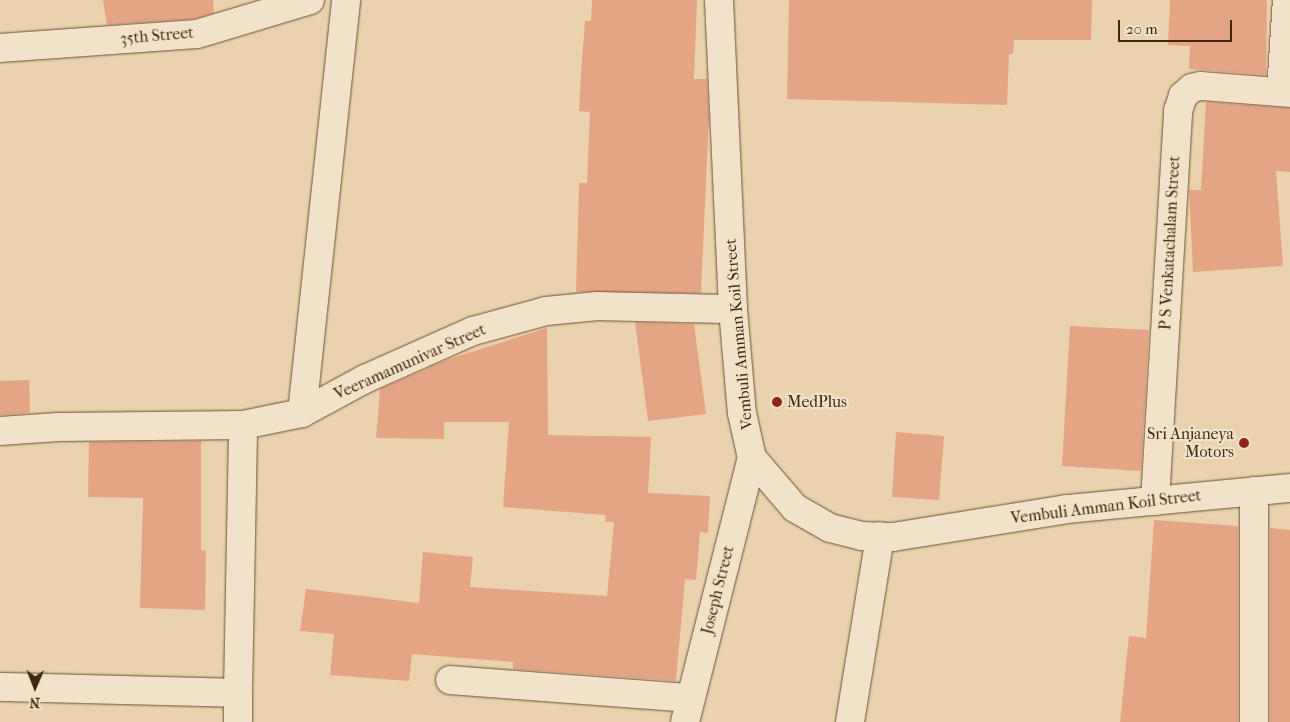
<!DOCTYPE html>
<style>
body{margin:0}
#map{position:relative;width:1290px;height:722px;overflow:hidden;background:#ead2ac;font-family:"IM FELL French Canon",serif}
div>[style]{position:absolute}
.building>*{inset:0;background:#e4a586}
.roads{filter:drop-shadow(0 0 1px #6b5236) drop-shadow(0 0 1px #6b5236)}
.minor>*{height:28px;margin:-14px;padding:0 14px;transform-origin:14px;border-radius:14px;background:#f1e2c9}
.tertiary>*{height:28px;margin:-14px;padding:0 14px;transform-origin:14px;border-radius:14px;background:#f1e2c9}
.dots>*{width:14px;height:14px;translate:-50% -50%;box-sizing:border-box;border:2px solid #f1e2c9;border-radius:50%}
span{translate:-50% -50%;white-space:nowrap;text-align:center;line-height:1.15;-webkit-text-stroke:4.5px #f1e2c9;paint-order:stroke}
.street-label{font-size:16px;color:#41280e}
.poi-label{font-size:16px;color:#41280e}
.left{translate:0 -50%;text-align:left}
.right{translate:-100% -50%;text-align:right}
.north{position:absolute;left:10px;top:662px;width:50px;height:50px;-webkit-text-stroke:4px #f1e2c9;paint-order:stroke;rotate:181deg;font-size:14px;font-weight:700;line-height:20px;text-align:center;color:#41280e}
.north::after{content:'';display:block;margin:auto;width:18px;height:22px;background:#41280e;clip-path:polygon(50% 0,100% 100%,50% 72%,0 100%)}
.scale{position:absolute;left:1118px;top:20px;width:114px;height:22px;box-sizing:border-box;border:2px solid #41280e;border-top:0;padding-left:6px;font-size:15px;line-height:18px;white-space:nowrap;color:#41280e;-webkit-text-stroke:4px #f1e2c9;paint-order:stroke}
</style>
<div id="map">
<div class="building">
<div style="clip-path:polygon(103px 0,213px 0,214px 13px,194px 19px,107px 25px)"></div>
<div style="clip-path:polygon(592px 0,697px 0,694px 79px,707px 79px,709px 117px,701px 293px,576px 292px,579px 183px,587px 183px,590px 112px,579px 111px,581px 74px,585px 21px,591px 21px)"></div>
<div style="clip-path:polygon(789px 0,1092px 0,1091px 40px,1014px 40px,1013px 54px,1009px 54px,1007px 105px,787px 99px)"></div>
<div style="clip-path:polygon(1170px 0,1267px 0,1266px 75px,1189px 69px,1190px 46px,1168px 45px)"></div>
<div style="clip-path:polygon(1206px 102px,1290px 108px,1290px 172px,1276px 171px,1283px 266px,1193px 272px,1189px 190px,1201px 190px)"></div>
<div style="clip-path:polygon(635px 322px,694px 324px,706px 414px,648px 421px)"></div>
<div style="clip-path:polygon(1070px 326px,1149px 330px,1141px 471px,1062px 466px)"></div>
<div style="clip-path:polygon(547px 328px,548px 435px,651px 437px,648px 493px,710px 496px,708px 533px,700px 532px,696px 580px,685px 579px,676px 681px,513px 669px,513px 662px,412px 654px,409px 681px,330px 675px,334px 634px,300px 631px,306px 589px,419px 603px,423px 552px,473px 557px,470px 587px,607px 596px,614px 522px,605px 522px,606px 515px,503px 507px,509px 422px,444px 422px,444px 439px,376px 438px,380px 389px,449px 359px)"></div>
<div style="clip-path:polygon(29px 380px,30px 413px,0 415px,0 381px)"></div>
<div style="clip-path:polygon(896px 432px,944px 436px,939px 500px,892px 497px)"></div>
<div style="clip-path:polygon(201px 441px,201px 550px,206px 551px,205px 610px,140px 608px,143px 498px,88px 497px,89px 442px)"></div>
<div style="clip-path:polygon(1154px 520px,1238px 526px,1238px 722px,1120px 722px,1129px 636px,1146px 638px)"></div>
<div style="clip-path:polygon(1270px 528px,1290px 530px,1290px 722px,1270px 722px)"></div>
</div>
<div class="roads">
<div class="minor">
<div style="left:0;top:48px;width:197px;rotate:-4.1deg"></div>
<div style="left:197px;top:34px;width:118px;rotate:-16.7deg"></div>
<div style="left:1281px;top:92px;width:92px;rotate:-86.3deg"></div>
<div style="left:302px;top:413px;width:415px;rotate:-83.9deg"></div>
<div style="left:0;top:431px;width:58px;rotate:-3.9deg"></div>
<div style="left:58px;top:427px;width:185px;rotate:-0.6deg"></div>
<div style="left:243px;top:425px;width:60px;rotate:-11.5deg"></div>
<div style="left:302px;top:413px;width:72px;rotate:-28.4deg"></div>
<div style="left:365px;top:379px;width:118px;rotate:-24deg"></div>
<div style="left:473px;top:331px;width:76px;rotate:-15.3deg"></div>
<div style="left:546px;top:311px;width:52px;rotate:-5.5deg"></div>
<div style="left:598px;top:306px;width:135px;rotate:1.3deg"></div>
<div style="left:1254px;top:491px;width:231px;rotate:90deg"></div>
<div style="left:1155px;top:501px;width:391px;rotate:-86.6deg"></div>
<div style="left:1178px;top:111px;width:16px;rotate:-72deg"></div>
<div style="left:1183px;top:96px;width:12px;rotate:-42deg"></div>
<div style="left:1192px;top:88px;width:9px;rotate:-13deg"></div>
<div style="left:1201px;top:86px;width:89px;rotate:4.5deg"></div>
<div style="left:450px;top:680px;width:241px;rotate:4.3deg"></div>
<div style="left:0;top:687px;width:238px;rotate:1.4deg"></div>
<div style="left:238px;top:693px;width:268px;rotate:-88.9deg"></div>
<div style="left:238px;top:722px;width:29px;rotate:-90deg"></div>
<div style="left:685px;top:722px;width:272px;rotate:-75.8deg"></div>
<div style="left:850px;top:722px;width:188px;rotate:-80.8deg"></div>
</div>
<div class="tertiary">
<div style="left:719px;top:0;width:309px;rotate:87.4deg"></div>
<div style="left:733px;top:309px;width:104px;rotate:85.1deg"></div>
<div style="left:742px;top:413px;width:46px;rotate:77.5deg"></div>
<div style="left:752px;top:458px;width:66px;rotate:49.3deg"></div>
<div style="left:795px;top:508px;width:40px;rotate:29.7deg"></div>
<div style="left:830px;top:528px;width:32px;rotate:14deg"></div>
<div style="left:861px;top:536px;width:32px;rotate:2deg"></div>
<div style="left:893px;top:537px;width:176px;rotate:-9.1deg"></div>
<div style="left:1067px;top:509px;width:224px;rotate:-5.4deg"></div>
</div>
</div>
<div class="dots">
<div style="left:777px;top:402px;background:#8f2418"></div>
<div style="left:1244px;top:443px;background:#8f2418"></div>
</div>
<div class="street-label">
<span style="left:157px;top:36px;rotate:-5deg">35th Street</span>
<span style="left:1170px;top:243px;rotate:-87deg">P S Venkatachalam Street</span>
<span style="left:739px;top:334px;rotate:-95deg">Vembuli Amman Koil Street</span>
<span style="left:410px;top:362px;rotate:-24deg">Veeramamunivar Street</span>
<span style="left:1106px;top:507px;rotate:-7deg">Vembuli Amman Koil Street</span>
<span style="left:718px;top:590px;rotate:-76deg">Joseph Street</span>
</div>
<div class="poi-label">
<span class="left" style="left:787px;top:402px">MedPlus</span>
<span class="right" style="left:1234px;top:443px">Sri Anjaneya<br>Motors</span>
</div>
<div class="north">N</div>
<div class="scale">20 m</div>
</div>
